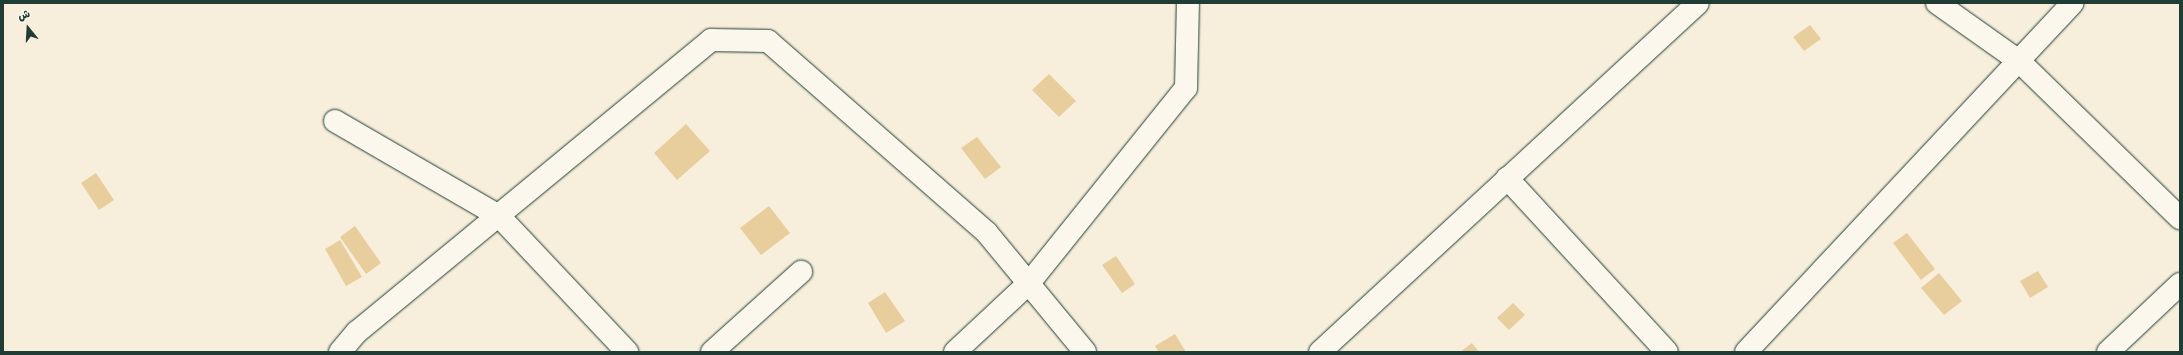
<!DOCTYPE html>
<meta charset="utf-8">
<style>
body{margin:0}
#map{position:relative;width:2183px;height:355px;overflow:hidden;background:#f7efdc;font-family:"Gochi Hand","Playpen Sans Arabic",sans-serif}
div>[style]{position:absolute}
.building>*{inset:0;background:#e8ce9d}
.roads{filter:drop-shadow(0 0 1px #1f3d34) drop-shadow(0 0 1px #1f3d34)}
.street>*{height:22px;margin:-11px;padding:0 11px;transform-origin:11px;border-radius:11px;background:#fbf7ec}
span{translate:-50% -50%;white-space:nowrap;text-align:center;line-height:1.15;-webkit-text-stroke:3.5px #fbf7ec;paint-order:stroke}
.frame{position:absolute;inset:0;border:4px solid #1f3d34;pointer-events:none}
.north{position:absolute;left:8px;top:8px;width:40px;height:40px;-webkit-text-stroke:3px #fbf7ec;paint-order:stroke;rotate:342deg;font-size:11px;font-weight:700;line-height:16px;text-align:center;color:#1f3d34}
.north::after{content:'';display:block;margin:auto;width:14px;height:18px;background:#1f3d34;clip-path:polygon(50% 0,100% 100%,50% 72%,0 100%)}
</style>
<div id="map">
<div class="building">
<div style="clip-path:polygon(1810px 25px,1821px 39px,1804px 51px,1793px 37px)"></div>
<div style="clip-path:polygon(1049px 74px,1076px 101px,1059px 117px,1032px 90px)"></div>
<div style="clip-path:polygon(686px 124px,710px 151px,677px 180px,654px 153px)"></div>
<div style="clip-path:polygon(977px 137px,1001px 167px,985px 179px,961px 148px)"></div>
<div style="clip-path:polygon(96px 173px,114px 200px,99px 210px,81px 183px)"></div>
<div style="clip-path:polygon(769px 206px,790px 233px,761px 255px,740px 228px)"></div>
<div style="clip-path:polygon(355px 226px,381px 263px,366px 274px,340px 237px)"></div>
<div style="clip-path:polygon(1907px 233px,1935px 269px,1921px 280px,1893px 243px)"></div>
<div style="clip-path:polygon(340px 240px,362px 277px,346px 286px,325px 249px)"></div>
<div style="clip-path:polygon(1116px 256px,1135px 284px,1122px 293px,1102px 265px)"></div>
<div style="clip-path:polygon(2038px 271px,2048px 287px,2030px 298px,2020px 281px)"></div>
<div style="clip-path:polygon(1939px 273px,1962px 301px,1944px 315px,1921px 288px)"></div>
<div style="clip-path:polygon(885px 292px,905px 321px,886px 333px,868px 303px)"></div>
<div style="clip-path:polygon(1513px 303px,1525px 315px,1509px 330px,1497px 318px)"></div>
<div style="clip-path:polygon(1175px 334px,1186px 352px,1159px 352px,1155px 346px)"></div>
<div style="clip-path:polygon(1472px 343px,1479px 352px,1460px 352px)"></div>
</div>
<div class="roads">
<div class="street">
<div style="left:1937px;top:3px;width:100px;rotate:35.3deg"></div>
<div style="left:2019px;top:61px;width:225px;rotate:44.3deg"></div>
<div style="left:335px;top:121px;width:190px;rotate:30.1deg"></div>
<div style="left:499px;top:216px;width:187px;rotate:46.7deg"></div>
<div style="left:1507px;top:178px;width:236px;rotate:47.4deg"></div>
<div style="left:340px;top:352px;width:26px;rotate:-50deg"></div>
<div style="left:357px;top:332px;width:459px;rotate:-39.5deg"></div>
<div style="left:711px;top:40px;width:57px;rotate:1deg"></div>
<div style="left:768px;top:41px;width:291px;rotate:41.2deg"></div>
<div style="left:987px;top:233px;width:154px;rotate:50.5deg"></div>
<div style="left:712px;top:352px;width:120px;rotate:-42deg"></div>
<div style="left:955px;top:352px;width:101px;rotate:-43deg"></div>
<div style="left:1029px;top:283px;width:250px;rotate:-51.2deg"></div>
<div style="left:1186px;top:88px;width:85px;rotate:-88.7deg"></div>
<div style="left:1320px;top:352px;width:514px;rotate:-42.72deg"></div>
<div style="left:1746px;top:352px;width:478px;rotate:-46.9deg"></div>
<div style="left:2108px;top:352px;width:99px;rotate:-43.4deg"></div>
</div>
</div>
<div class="frame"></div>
<div class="north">ش</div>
</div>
